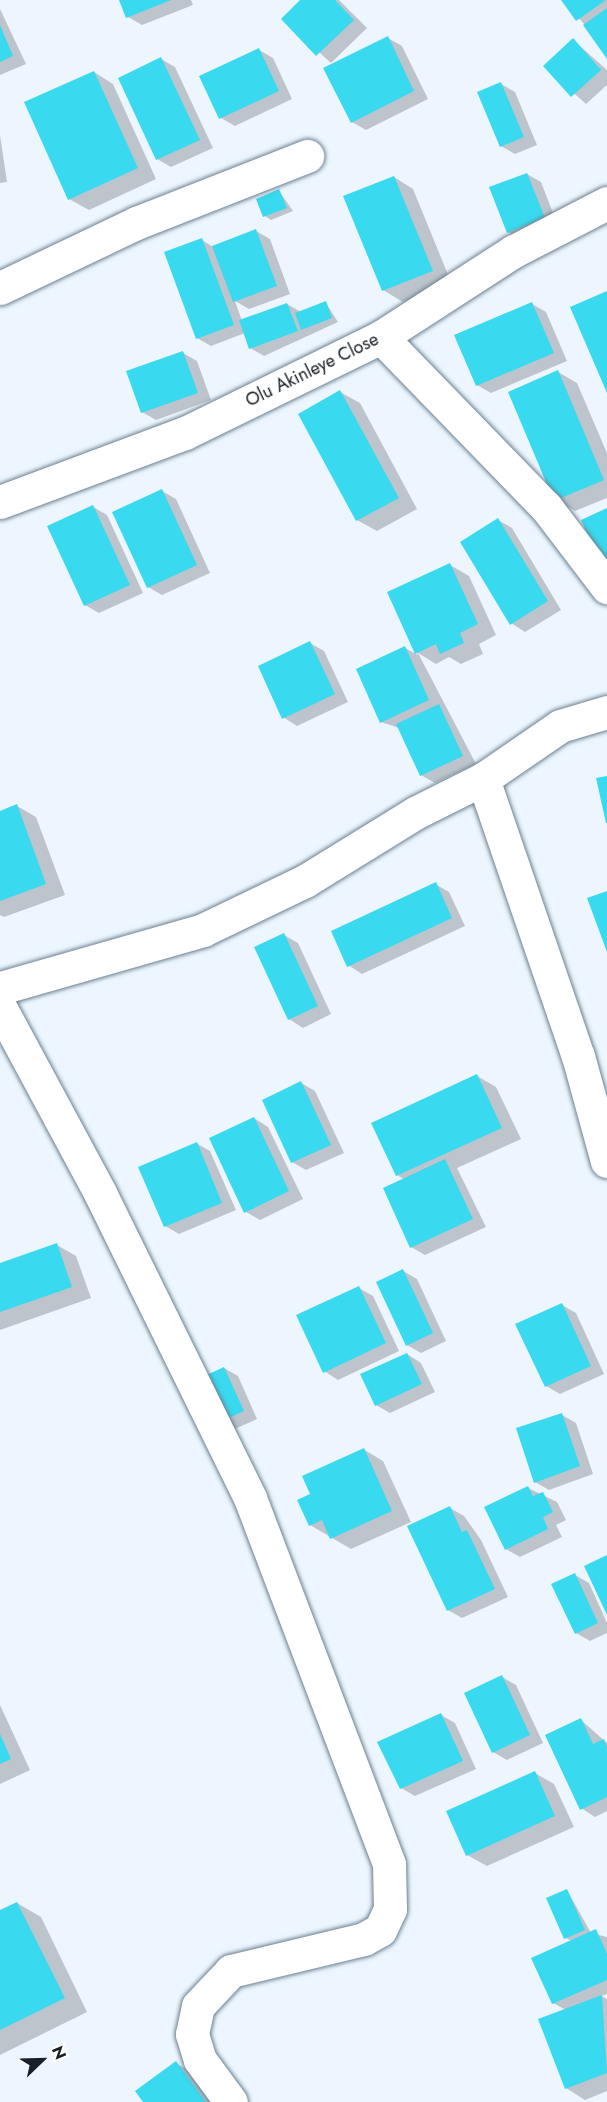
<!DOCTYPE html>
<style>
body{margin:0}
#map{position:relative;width:607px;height:2102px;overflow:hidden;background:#edf6fe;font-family:Jost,sans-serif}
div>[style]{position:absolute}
.shadow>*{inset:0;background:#0003}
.building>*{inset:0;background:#39d9ef}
.roads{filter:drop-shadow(0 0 2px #6b8092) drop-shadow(0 0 2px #6b8092)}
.street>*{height:33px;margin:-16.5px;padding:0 16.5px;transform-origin:16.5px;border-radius:16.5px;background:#fff}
span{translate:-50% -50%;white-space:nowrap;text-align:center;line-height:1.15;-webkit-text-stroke:4.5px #fff;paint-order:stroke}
.street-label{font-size:18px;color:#182027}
.north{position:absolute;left:12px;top:2030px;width:60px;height:60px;-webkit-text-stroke:4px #fff;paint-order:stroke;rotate:67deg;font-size:16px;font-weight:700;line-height:24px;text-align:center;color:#182027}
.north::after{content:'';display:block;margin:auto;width:21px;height:27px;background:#182027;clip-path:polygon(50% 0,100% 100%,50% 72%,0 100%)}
</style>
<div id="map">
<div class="shadow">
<div style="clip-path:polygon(120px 0,191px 0,193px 5px,142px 25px,128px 17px)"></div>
<div style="clip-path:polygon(302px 0,339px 0,367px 28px,331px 63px,283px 19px)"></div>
<div style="clip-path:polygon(563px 0,607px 0,607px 56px,585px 25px)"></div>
<div style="clip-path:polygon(0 9px,26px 64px,0 75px)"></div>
<div style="clip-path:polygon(388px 38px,402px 46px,428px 99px,366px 130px,352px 122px)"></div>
<div style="clip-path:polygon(573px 40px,607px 70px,607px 85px,586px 104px,545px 67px)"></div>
<div style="clip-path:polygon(259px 50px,273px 58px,292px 99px,235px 126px,221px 118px)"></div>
<div style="clip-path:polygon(161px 59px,175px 67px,213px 148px,171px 167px,157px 159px)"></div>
<div style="clip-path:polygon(94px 72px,113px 84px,156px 179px,89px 210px,69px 199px)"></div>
<div style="clip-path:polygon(501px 84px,515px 92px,537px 145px,515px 154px,501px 146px)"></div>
<div style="clip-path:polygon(0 135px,7px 182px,0 183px)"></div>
<div style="clip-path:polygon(527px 174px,541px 182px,558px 226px,522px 240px,508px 232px)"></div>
<div style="clip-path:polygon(394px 177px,413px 189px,451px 282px,403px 302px,383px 290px)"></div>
<div style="clip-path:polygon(279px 191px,293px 211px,271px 220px,265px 216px)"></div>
<div style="clip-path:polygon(256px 231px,270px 239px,290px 294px,249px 309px,235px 301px,242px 321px,287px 304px,301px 312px,326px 303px,338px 322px,264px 356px,250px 348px,245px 333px,211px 346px,197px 338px,202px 240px,213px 247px)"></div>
<div style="clip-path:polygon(532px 304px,546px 312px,567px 361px,491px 393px,477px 385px)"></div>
<div style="clip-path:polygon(183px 353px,197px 361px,211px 400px,156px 420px,142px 412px)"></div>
<div style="clip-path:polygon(558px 372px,577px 383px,607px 453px,607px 498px,575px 511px,556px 500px)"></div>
<div style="clip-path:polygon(340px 392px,360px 403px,417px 509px,377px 531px,357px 520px)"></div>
<div style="clip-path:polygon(162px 491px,176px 499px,210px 573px,162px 595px,148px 587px)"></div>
<div style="clip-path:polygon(93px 507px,107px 515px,143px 593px,99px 613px,85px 605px)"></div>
<div style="clip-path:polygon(498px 520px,512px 528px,561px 610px,525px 632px,511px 623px)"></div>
<div style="clip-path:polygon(450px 565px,469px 576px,496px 635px,479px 644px,483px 654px,461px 664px,449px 657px,436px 664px,418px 653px,476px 764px,435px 783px,421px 775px,399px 728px,381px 722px,405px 648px,418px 655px,389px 593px)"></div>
<div style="clip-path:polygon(310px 643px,324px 651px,348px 702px,297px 726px,283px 717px)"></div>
<div style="clip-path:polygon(17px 806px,36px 817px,65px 895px,4px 917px,0 915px,0 812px)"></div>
<div style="clip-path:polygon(435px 884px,449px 892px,465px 926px,362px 974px,348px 965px)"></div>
<div style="clip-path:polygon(284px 935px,298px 943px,331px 1014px,303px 1028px,289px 1019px)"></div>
<div style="clip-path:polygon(477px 1076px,496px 1087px,521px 1139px,457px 1168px,486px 1227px,425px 1255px,411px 1247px,405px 1180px,397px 1175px)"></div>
<div style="clip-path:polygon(301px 1083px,315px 1091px,344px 1153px,306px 1170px,292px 1162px)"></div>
<div style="clip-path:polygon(254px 1118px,268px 1127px,303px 1199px,260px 1220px,246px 1212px)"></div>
<div style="clip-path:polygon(196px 1143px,210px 1151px,236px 1210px,179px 1234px,165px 1226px)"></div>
<div style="clip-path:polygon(57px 1245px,76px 1256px,91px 1298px,0 1330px,0 1264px)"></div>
<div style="clip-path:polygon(403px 1271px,417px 1279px,446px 1341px,421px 1353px,407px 1345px)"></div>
<div style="clip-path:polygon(359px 1288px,373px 1296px,399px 1351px,338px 1380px,324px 1371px)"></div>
<div style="clip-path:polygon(562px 1305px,576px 1313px,604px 1374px,560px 1394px,546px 1386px)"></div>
<div style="clip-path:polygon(407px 1354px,421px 1363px,435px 1392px,390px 1413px,376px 1405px)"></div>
<div style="clip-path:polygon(224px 1368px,238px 1376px,257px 1419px,235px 1429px,221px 1421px)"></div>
<div style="clip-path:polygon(562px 1415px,576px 1423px,593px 1474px,549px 1490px,535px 1482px)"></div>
<div style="clip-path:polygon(363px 1449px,383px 1461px,411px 1522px,351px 1549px,310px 1525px,312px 1494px)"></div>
<div style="clip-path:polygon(528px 1488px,557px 1502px,566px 1520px,556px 1525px,562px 1537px,520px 1557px,506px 1549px)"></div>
<div style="clip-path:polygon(450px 1508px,464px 1516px,481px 1540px,508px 1597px,462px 1618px,448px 1610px)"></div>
<div style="clip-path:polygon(575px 1575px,589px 1583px,607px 1623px,607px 1633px,590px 1641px,576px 1633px)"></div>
<div style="clip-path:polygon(502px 1677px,516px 1685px,543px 1743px,507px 1760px,493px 1752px)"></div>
<div style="clip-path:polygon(0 1705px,30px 1770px,0 1784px)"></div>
<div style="clip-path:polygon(441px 1715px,455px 1723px,476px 1769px,415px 1796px,401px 1788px)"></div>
<div style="clip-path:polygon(581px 1720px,607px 1743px,607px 1811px,595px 1817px,581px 1808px)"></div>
<div style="clip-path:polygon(535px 1773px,554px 1784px,574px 1827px,487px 1866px,467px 1855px)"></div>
<div style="clip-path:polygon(567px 1890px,591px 1933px,607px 1937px,607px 1994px,601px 1996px,607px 1999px,607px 2091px,585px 2100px,566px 2088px,566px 2010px,553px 2003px,571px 1941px,566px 1938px)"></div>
<div style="clip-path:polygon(17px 1903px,41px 1917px,87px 2012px,0 2055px,0 1912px)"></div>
<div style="clip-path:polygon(176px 2063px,195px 2074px,216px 2102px,145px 2102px)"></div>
</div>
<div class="building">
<div style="clip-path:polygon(119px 0,171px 0,126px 18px)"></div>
<div style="clip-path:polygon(300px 0,335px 0,354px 20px,316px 56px,281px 19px)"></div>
<div style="clip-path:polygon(561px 0,606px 0,576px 21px)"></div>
<div style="clip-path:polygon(607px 8px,607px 59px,583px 25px)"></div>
<div style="clip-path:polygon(0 25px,13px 56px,0 62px)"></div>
<div style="clip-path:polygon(388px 36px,414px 91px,351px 123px,323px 68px)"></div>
<div style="clip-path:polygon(573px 38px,601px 70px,571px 97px,543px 66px)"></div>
<div style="clip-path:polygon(259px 48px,279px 91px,219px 119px,199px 76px)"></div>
<div style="clip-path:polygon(161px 57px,200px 140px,156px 160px,118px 78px)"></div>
<div style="clip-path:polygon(94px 71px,138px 168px,68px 200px,24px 102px)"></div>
<div style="clip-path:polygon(501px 82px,524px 137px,500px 147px,477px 92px)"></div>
<div style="clip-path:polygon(527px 173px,545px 218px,507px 233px,489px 187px)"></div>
<div style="clip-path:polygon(394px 176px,433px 271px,382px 291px,343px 196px)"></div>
<div style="clip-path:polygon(279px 189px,287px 208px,263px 217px,256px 199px)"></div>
<div style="clip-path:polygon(256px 229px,277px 286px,233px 302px,212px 246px)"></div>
<div style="clip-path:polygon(202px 238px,234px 325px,196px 339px,164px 252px)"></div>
<div style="clip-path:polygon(607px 291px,607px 393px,570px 307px)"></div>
<div style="clip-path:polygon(326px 301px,332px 318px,301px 330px,295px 313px)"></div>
<div style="clip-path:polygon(532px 302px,554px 353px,476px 386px,454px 335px)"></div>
<div style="clip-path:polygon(287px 303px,298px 331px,249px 349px,239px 320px)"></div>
<div style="clip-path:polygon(183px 351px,198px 393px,141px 413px,126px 371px)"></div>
<div style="clip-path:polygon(558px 370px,604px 480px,554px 501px,508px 392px)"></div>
<div style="clip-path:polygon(340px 390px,399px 498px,356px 521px,298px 414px)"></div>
<div style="clip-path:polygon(162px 489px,197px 565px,147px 588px,112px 512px)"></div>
<div style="clip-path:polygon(93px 505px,130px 585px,84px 606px,47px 526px)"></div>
<div style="clip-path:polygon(607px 508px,607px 578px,581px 520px)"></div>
<div style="clip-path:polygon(498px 518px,548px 601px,510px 625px,460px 542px)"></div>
<div style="clip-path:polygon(450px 563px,478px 624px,460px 633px,464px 643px,440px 654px,436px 644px,415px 654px,387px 592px)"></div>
<div style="clip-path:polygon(310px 641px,335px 694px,282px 719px,258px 666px)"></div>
<div style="clip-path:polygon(405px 646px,429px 700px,380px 723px,356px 669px)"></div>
<div style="clip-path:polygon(439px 704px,463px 756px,420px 776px,396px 724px)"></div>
<div style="clip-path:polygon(607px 776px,607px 823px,606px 823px,596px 778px)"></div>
<div style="clip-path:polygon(17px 804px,46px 884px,0 901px,0 811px)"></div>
<div style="clip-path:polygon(436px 882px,452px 918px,347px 967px,331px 931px)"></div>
<div style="clip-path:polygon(607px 891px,607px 952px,587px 898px)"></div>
<div style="clip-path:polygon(284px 933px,318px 1006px,288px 1020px,254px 947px)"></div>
<div style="clip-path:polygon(477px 1074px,502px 1128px,396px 1176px,371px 1123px)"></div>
<div style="clip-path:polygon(301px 1081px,331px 1145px,291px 1163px,262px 1100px)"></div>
<div style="clip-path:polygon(254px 1117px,289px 1191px,244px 1213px,209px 1138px)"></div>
<div style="clip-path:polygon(197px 1142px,222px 1203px,164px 1227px,138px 1167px)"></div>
<div style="clip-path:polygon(445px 1159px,473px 1219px,410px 1248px,383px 1188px)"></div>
<div style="clip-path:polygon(57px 1243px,72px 1287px,0 1312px,0 1263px)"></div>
<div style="clip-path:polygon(403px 1269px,433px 1333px,406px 1346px,376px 1282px)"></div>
<div style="clip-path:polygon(359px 1286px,386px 1343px,323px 1373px,296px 1315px)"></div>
<div style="clip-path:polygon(562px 1303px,591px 1366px,545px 1387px,515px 1324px)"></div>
<div style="clip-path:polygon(407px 1353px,422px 1384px,375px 1406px,360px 1374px)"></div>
<div style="clip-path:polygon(224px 1367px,244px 1411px,220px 1422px,200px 1378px)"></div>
<div style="clip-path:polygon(562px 1413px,580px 1466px,534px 1483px,516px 1428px)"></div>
<div style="clip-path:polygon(364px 1448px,392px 1511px,330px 1539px,322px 1520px,309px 1526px,297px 1500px,310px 1494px,302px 1476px)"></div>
<div style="clip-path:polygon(528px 1486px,533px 1496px,543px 1492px,553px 1512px,543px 1517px,548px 1529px,505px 1550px,484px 1507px)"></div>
<div style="clip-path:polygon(450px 1506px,462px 1532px,467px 1530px,495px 1589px,447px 1611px,407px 1526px)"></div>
<div style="clip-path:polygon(607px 1555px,607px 1615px,584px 1566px)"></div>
<div style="clip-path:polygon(575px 1573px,598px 1623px,575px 1634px,551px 1584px)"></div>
<div style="clip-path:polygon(502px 1675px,530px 1735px,492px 1753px,464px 1693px)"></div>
<div style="clip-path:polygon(441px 1713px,463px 1761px,400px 1789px,377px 1742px)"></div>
<div style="clip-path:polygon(581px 1718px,593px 1744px,604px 1739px,607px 1747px,607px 1797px,580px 1810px,545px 1735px)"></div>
<div style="clip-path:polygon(0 1734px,11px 1759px,0 1764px)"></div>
<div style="clip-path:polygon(535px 1771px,555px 1816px,466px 1856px,446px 1811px)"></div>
<div style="clip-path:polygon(567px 1889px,585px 1930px,564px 1939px,546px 1898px)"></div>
<div style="clip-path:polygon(17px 1902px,65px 1998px,0 2030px,0 1910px)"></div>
<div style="clip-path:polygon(596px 1929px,607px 1954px,607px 1980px,552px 2004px,531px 1958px)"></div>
<div style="clip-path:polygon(602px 1995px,607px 2073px,565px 2089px,538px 2019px)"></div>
<div style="clip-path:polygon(176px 2061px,206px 2102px,143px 2102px,135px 2091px)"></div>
</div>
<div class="roads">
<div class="street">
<div style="left:0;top:288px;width:151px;rotate:-25.5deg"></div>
<div style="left:136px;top:223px;width:184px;rotate:-21.4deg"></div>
<div style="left:381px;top:337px;width:237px;rotate:45.9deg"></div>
<div style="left:546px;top:507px;width:101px;rotate:52.7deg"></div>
<div style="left:0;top:502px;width:197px;rotate:-20.5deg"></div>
<div style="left:185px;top:433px;width:218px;rotate:-26.1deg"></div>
<div style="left:381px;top:337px;width:158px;rotate:-32.9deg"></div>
<div style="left:514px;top:251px;width:105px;rotate:-27.3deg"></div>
<div style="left:483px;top:779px;width:293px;rotate:71.1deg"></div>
<div style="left:578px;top:1056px;width:109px;rotate:74.6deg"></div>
<div style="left:0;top:988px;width:211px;rotate:-15.9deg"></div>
<div style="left:203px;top:930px;width:113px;rotate:-25.7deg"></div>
<div style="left:305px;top:881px;width:129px;rotate:-31.7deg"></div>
<div style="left:415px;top:813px;width:76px;rotate:-26.6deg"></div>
<div style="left:483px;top:779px;width:93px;rotate:-34.5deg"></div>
<div style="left:560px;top:726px;width:49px;rotate:-16.6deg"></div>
<div style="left:0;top:1007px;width:211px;rotate:61.7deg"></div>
<div style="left:100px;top:1193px;width:340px;rotate:63.8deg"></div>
<div style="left:250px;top:1498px;width:392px;rotate:69.2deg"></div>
<div style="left:389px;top:1864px;width:45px;rotate:88.7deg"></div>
<div style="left:390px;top:1909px;width:23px;rotate:115deg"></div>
<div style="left:380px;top:1930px;width:18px;rotate:151deg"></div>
<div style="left:364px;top:1939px;width:137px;rotate:166.5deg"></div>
<div style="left:231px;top:1971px;width:48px;rotate:133.3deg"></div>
<div style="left:198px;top:2006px;width:29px;rotate:102deg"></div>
<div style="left:192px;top:2034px;width:27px;rotate:73deg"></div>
<div style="left:200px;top:2060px;width:52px;rotate:53.6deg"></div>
</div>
</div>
<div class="street-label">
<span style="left:312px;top:370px;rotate:-26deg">Olu Akinleye Close</span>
</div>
<div class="north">N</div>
</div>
